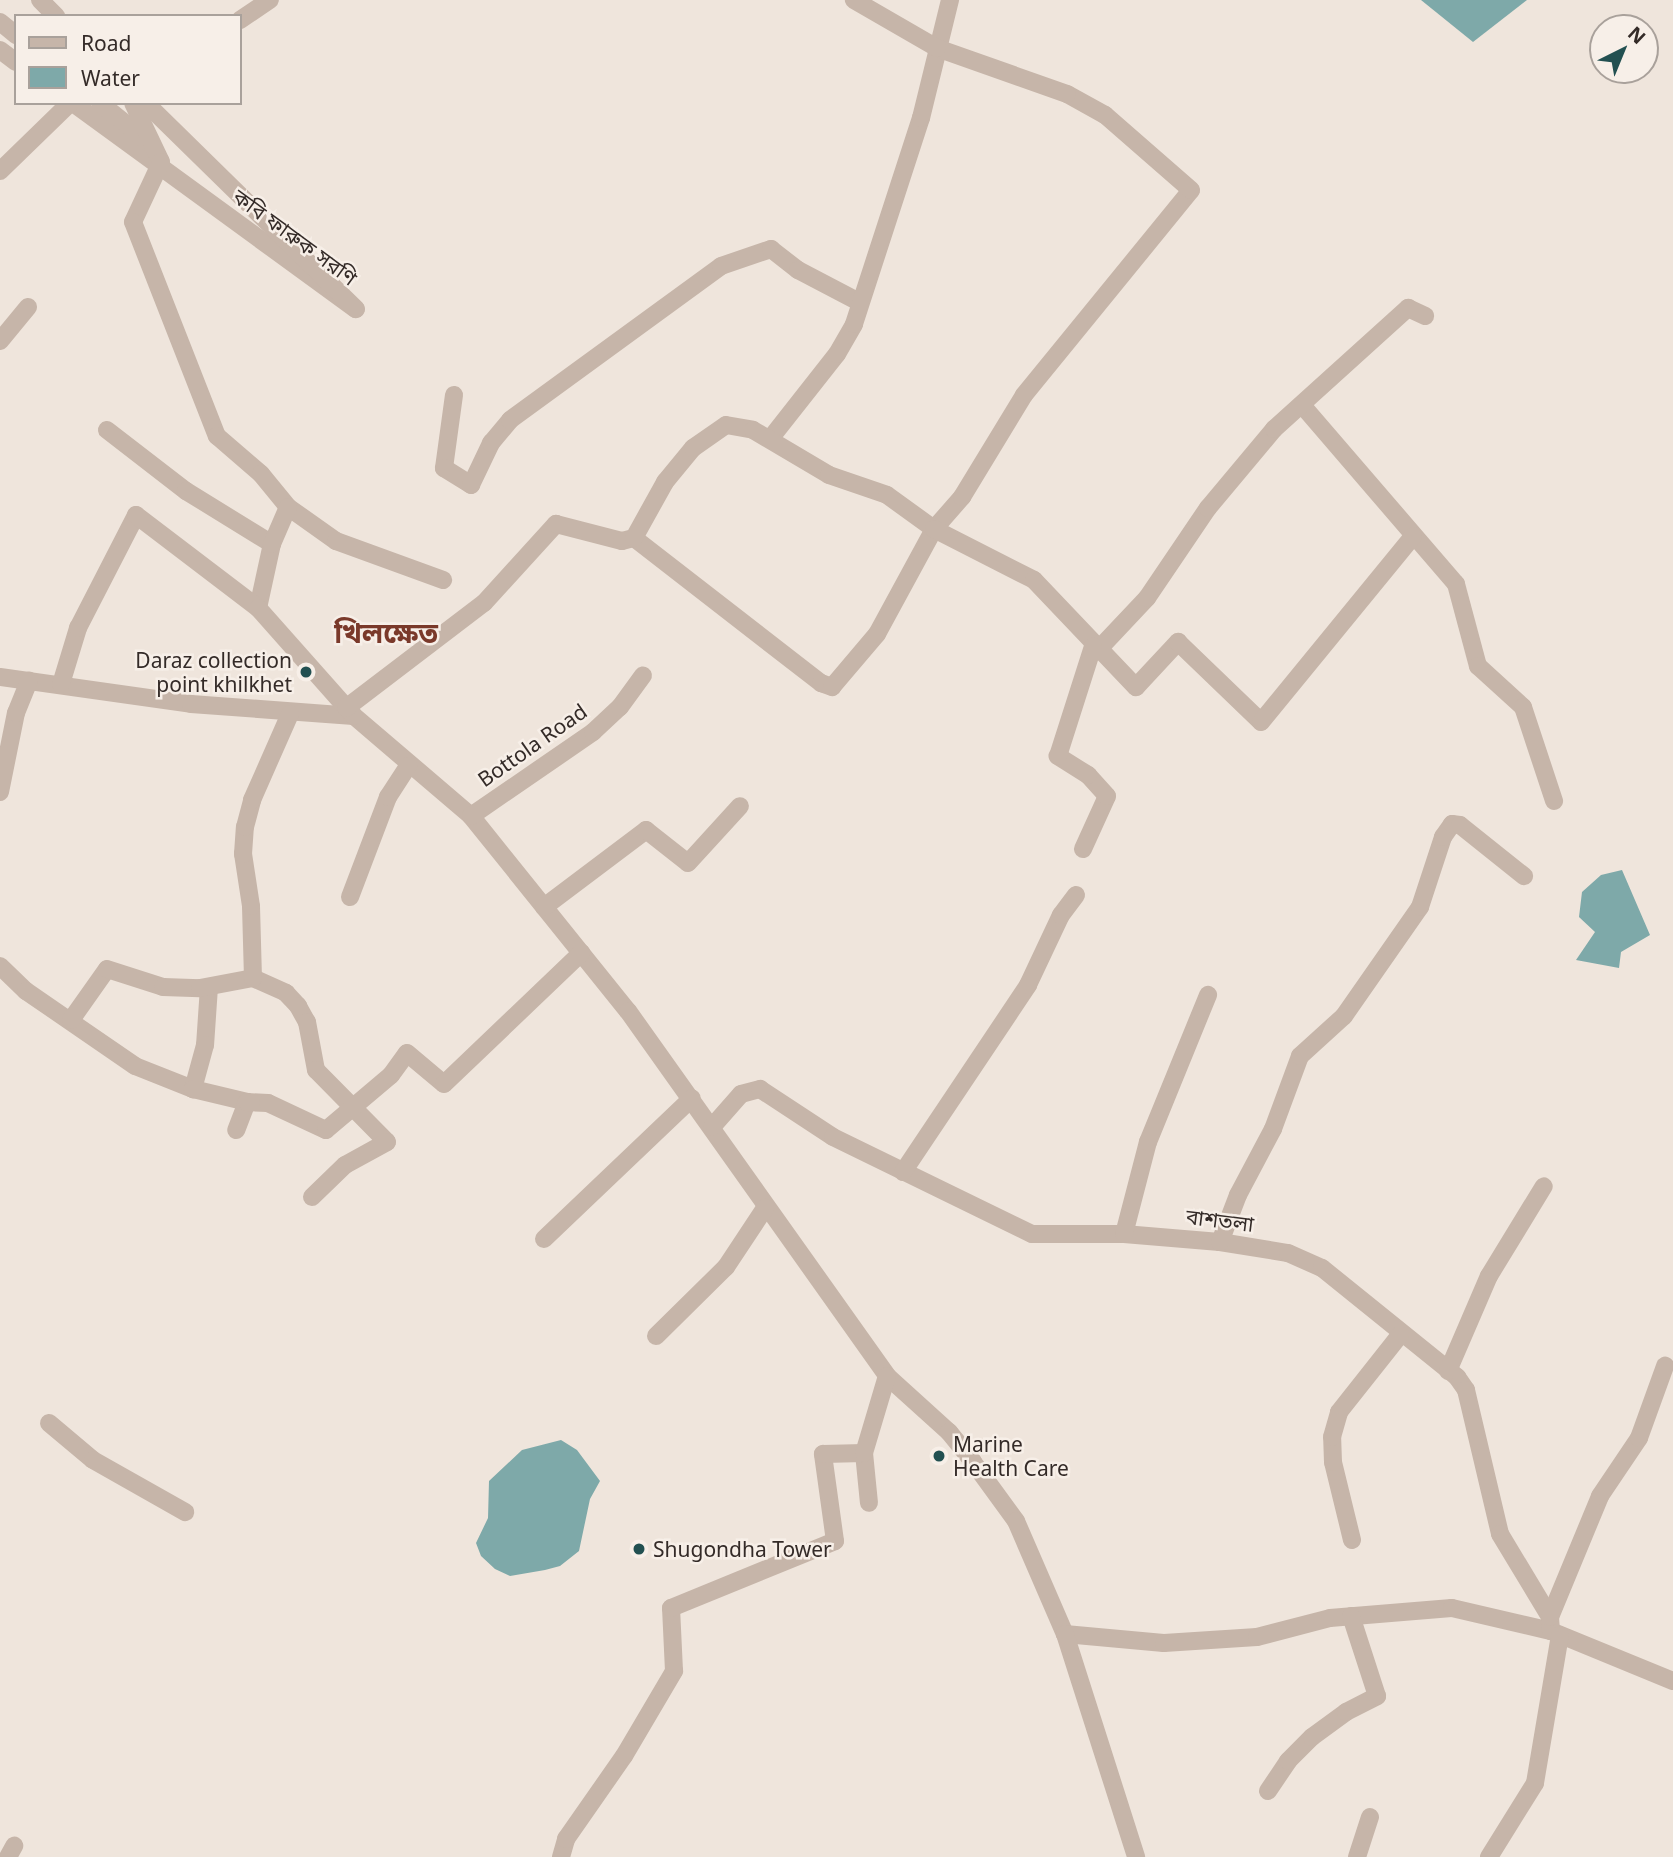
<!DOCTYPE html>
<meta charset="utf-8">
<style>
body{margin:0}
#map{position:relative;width:1673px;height:1857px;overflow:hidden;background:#efe5dc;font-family:"Noto Sans","Noto Sans Bengali",sans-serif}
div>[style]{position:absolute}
.water>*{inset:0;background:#7ea9a9}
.minor>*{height:18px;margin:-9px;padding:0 9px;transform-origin:9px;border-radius:9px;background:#c6b5a9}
.dots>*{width:19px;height:19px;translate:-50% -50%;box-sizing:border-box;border:4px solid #f7efe8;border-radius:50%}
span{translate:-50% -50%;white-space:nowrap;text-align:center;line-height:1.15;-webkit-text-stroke:5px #f7efe8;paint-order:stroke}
.street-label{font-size:21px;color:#342b28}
.poi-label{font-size:21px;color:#342b28}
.right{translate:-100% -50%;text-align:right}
.left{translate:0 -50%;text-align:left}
.district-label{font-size:28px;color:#7a392a;font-weight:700}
.legend{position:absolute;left:14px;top:14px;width:228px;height:91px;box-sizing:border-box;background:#f7efe8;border:2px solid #a9a19b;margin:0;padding:9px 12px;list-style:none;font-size:21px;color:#342b28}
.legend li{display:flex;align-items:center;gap:14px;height:35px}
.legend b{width:35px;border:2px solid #a9a19b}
.north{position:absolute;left:1589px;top:14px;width:70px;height:70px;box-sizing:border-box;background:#f7efe8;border:2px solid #a9a19b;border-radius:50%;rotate:43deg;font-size:19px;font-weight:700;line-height:28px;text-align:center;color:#342b28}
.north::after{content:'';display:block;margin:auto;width:24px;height:32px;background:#225051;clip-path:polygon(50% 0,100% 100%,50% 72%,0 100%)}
</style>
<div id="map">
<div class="water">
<div style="clip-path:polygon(1421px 0,1527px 0,1473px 42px)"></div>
<div style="clip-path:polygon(1622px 870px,1650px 935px,1621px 952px,1619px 968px,1576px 960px,1595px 932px,1579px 917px,1582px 892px,1601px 875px)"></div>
<div style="clip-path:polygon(561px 1440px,577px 1450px,600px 1481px,590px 1499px,579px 1551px,560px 1566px,545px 1570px,510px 1576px,495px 1569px,481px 1556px,476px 1543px,488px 1518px,489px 1481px,522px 1450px)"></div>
</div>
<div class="minor">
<div style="left:40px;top:0;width:23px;rotate:45deg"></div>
<div style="left:240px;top:20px;width:36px;rotate:-34deg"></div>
<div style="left:0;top:22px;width:21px;rotate:39deg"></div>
<div style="left:0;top:50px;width:20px;rotate:37deg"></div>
<div style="left:73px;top:103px;width:350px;rotate:36.1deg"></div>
<div style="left:356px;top:309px;width:294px;rotate:-135.6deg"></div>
<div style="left:100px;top:103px;width:67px;rotate:38.9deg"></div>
<div style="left:133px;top:103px;width:65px;rotate:64.6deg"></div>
<div style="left:161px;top:162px;width:66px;rotate:115deg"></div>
<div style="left:133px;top:222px;width:230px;rotate:68.6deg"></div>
<div style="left:217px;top:436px;width:58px;rotate:40.8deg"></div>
<div style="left:261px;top:474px;width:43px;rotate:50.7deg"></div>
<div style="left:288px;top:507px;width:59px;rotate:35.3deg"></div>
<div style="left:336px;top:541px;width:114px;rotate:20deg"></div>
<div style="left:0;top:171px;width:98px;rotate:-44.2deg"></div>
<div style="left:0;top:341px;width:44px;rotate:-50.5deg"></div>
<div style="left:454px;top:395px;width:74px;rotate:97.8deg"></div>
<div style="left:444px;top:468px;width:32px;rotate:32deg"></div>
<div style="left:471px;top:485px;width:47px;rotate:-64.5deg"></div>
<div style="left:491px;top:443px;width:30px;rotate:-50deg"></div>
<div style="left:510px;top:420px;width:261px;rotate:-36.1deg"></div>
<div style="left:721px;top:266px;width:53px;rotate:-18.8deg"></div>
<div style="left:771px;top:249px;width:34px;rotate:38deg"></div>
<div style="left:798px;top:270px;width:69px;rotate:27.7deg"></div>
<div style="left:1302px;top:405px;width:236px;rotate:49.3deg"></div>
<div style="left:1456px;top:584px;width:85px;rotate:75deg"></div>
<div style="left:1478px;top:666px;width:61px;rotate:42.3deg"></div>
<div style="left:1523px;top:707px;width:99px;rotate:71.7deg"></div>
<div style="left:107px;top:430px;width:100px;rotate:37.7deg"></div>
<div style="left:186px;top:491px;width:101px;rotate:31.6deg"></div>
<div style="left:770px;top:439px;width:108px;rotate:-51.8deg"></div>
<div style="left:837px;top:354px;width:34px;rotate:-60deg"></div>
<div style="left:854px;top:324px;width:217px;rotate:-72deg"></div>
<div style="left:921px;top:118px;width:122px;rotate:-76.2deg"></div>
<div style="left:634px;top:538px;width:237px;rotate:37.8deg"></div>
<div style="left:821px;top:683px;width:12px;rotate:20deg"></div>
<div style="left:832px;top:687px;width:70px;rotate:-49.7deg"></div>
<div style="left:877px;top:634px;width:119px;rotate:-61.5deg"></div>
<div style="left:934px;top:529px;width:43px;rotate:-48.8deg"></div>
<div style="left:962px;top:497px;width:119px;rotate:-58.7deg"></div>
<div style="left:1024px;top:395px;width:264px;rotate:-50.8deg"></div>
<div style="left:1191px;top:190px;width:114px;rotate:-138.9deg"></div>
<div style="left:1105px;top:115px;width:43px;rotate:-151.1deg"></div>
<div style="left:1067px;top:94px;width:138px;rotate:-160.5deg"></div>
<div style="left:937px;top:48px;width:96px;rotate:-150deg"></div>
<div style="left:258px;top:608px;width:66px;rotate:-77.7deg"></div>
<div style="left:272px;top:544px;width:40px;rotate:-66.6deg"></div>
<div style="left:1097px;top:651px;width:73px;rotate:-46.7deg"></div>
<div style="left:1147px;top:598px;width:109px;rotate:-55.9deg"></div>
<div style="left:1208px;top:508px;width:103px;rotate:-50.1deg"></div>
<div style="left:1274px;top:429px;width:181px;rotate:-42.1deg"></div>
<div style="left:1408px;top:308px;width:19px;rotate:25deg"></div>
<div style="left:0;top:677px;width:193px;rotate:8deg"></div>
<div style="left:191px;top:704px;width:163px;rotate:4.2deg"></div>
<div style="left:354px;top:716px;width:154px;rotate:40.5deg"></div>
<div style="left:471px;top:816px;width:250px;rotate:51.2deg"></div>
<div style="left:628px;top:1011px;width:448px;rotate:54.6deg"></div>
<div style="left:887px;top:1376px;width:84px;rotate:42.1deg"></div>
<div style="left:949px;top:1432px;width:38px;rotate:51deg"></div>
<div style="left:973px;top:1462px;width:73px;rotate:53.9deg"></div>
<div style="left:1016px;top:1521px;width:123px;rotate:66.6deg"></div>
<div style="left:1065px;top:1634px;width:99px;rotate:5.2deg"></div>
<div style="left:1164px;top:1643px;width:93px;rotate:-3.7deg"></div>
<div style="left:1257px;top:1637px;width:75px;rotate:-14.6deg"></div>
<div style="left:1330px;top:1618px;width:122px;rotate:-4.7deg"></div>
<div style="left:1452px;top:1608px;width:102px;rotate:13.1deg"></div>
<div style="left:1551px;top:1631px;width:132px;rotate:22.3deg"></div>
<div style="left:61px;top:684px;width:59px;rotate:-73.1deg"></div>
<div style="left:78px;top:628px;width:127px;rotate:-62.8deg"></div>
<div style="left:136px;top:515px;width:153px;rotate:37.3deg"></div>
<div style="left:258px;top:608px;width:144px;rotate:48.4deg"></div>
<div style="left:346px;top:708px;width:173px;rotate:-37.3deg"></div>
<div style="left:484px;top:603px;width:107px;rotate:-47.7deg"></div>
<div style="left:556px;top:524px;width:68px;rotate:14.4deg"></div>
<div style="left:622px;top:541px;width:12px;rotate:-14deg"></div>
<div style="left:634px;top:538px;width:64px;rotate:-61deg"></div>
<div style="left:665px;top:482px;width:44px;rotate:-50.5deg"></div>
<div style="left:693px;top:448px;width:40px;rotate:-34.9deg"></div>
<div style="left:726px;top:425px;width:27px;rotate:10deg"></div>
<div style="left:753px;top:430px;width:88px;rotate:30.6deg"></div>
<div style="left:829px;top:475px;width:61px;rotate:19deg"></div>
<div style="left:887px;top:495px;width:58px;rotate:35.9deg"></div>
<div style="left:934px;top:529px;width:112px;rotate:27deg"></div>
<div style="left:1034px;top:580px;width:148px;rotate:46.4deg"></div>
<div style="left:1136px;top:687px;width:62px;rotate:-47deg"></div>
<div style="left:1178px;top:642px;width:115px;rotate:43.9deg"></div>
<div style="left:1261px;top:722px;width:240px;rotate:-50.7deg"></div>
<div style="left:0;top:792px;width:81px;rotate:-78.6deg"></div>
<div style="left:16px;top:713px;width:35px;rotate:-68deg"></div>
<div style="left:471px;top:816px;width:148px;rotate:-34.5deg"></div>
<div style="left:593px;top:732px;width:37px;rotate:-43deg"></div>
<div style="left:620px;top:707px;width:39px;rotate:-54deg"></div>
<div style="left:1083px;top:849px;width:58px;rotate:-65.6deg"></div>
<div style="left:1107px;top:796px;width:28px;rotate:-132deg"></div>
<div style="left:1088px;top:775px;width:36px;rotate:-148deg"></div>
<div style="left:1058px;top:756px;width:115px;rotate:-72.3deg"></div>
<div style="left:350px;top:897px;width:107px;rotate:-69.2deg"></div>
<div style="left:388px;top:797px;width:37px;rotate:-57deg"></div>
<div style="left:544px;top:907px;width:128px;rotate:-37deg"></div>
<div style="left:646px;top:830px;width:53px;rotate:38.2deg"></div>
<div style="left:688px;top:863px;width:77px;rotate:-47.6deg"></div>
<div style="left:0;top:966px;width:36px;rotate:44deg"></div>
<div style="left:26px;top:991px;width:132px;rotate:34.5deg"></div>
<div style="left:135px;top:1066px;width:62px;rotate:21.6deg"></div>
<div style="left:253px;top:978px;width:36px;rotate:24deg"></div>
<div style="left:286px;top:993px;width:18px;rotate:47deg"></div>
<div style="left:298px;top:1006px;width:18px;rotate:61deg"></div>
<div style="left:307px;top:1022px;width:49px;rotate:79.4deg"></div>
<div style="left:316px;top:1070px;width:101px;rotate:45.4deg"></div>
<div style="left:387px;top:1142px;width:48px;rotate:151.3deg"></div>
<div style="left:345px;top:1165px;width:46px;rotate:135.9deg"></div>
<div style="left:209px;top:987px;width:58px;rotate:93.9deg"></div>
<div style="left:205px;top:1045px;width:46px;rotate:105.3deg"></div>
<div style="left:193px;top:1089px;width:56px;rotate:13.5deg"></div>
<div style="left:247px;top:1102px;width:30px;rotate:111deg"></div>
<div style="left:71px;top:1020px;width:62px;rotate:-54.8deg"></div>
<div style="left:107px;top:969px;width:59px;rotate:17.8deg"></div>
<div style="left:163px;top:987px;width:37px;rotate:2deg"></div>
<div style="left:200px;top:988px;width:54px;rotate:-10.7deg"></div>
<div style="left:253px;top:978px;width:72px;rotate:-91.6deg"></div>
<div style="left:251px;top:906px;width:53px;rotate:-98.7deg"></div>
<div style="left:243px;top:854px;width:27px;rotate:-86deg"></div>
<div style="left:245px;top:827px;width:28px;rotate:-75deg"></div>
<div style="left:252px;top:800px;width:94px;rotate:-66.2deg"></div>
<div style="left:247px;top:1102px;width:21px;rotate:3deg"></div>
<div style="left:268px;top:1103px;width:64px;rotate:25deg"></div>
<div style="left:326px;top:1130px;width:85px;rotate:-40.2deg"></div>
<div style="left:391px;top:1075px;width:27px;rotate:-54deg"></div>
<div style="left:407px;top:1053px;width:48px;rotate:40deg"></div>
<div style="left:444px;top:1084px;width:190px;rotate:-43.7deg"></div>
<div style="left:712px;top:1127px;width:44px;rotate:-48.7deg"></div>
<div style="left:741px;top:1094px;width:20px;rotate:-15deg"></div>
<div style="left:760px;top:1089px;width:87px;rotate:33.3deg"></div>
<div style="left:833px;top:1137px;width:221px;rotate:26deg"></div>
<div style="left:1032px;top:1234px;width:92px"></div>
<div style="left:1124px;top:1234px;width:96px;rotate:4.8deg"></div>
<div style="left:1220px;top:1242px;width:69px;rotate:9.2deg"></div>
<div style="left:1288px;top:1253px;width:37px;rotate:24deg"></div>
<div style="left:1322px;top:1268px;width:174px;rotate:38.9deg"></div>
<div style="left:1457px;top:1377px;width:16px;rotate:55deg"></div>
<div style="left:1466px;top:1390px;width:148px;rotate:76.7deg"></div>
<div style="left:1500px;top:1534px;width:97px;rotate:58.9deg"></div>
<div style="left:1550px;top:1617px;width:14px;rotate:86deg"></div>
<div style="left:903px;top:1172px;width:225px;rotate:-56.2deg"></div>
<div style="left:1028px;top:985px;width:77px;rotate:-64.8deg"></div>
<div style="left:1061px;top:915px;width:25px;rotate:-53deg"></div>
<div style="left:1124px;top:1234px;width:95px;rotate:-75.4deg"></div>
<div style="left:1148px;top:1142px;width:159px;rotate:-67.8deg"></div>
<div style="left:544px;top:1239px;width:204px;rotate:-43.6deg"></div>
<div style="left:1220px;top:1242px;width:50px;rotate:-69deg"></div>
<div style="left:1238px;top:1195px;width:75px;rotate:-62.1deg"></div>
<div style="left:1273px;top:1129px;width:78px;rotate:-69.7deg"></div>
<div style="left:1300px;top:1056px;width:59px;rotate:-42.3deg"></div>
<div style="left:1344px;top:1016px;width:133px;rotate:-55.1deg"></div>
<div style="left:1420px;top:907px;width:74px;rotate:-71.8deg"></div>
<div style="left:1443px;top:837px;width:16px;rotate:-55deg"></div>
<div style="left:1452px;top:824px;width:8px;rotate:7deg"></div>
<div style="left:1460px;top:825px;width:82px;rotate:38.6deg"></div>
<div style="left:656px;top:1336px;width:98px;rotate:-44.6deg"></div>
<div style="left:726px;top:1267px;width:71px;rotate:-56.5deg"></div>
<div style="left:1448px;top:1371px;width:103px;rotate:-66.7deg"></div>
<div style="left:1489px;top:1276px;width:105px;rotate:-58.6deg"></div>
<div style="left:49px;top:1423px;width:57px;rotate:40.1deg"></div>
<div style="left:93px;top:1460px;width:106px;rotate:29.5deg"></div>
<div style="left:864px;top:1453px;width:50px;rotate:84.3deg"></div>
<div style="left:1352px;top:1540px;width:80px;rotate:-103.7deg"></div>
<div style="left:1333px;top:1462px;width:25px;rotate:-92deg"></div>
<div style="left:1332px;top:1437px;width:26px;rotate:-74deg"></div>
<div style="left:1339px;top:1412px;width:98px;rotate:-51.6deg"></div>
<div style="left:1550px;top:1617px;width:131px;rotate:-67.5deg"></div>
<div style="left:1600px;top:1496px;width:70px;rotate:-56.1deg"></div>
<div style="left:1639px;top:1438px;width:77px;rotate:-70.1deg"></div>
<div style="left:1065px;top:1634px;width:234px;rotate:72.3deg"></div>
<div style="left:1268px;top:1791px;width:36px;rotate:-56deg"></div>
<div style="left:1288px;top:1761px;width:34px;rotate:-45deg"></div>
<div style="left:1312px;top:1737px;width:42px;rotate:-36.3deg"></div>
<div style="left:1346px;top:1712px;width:35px;rotate:-27deg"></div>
<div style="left:1377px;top:1696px;width:84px;rotate:-108deg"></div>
<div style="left:8px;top:1857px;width:13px;rotate:-61deg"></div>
<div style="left:561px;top:1857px;width:19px;rotate:-74deg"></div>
<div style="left:566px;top:1839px;width:101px;rotate:-55.1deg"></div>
<div style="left:624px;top:1756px;width:99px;rotate:-59.5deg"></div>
<div style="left:674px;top:1671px;width:63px;rotate:-92.7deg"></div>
<div style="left:671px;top:1608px;width:177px;rotate:-22.2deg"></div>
<div style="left:835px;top:1541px;width:88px;rotate:-97.9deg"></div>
<div style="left:823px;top:1454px;width:41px;rotate:-1.4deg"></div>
<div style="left:864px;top:1453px;width:80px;rotate:-73.4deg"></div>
<div style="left:1357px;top:1857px;width:42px;rotate:-72deg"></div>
<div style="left:1489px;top:1857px;width:87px;rotate:-58.1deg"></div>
<div style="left:1535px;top:1783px;width:150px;rotate:-80.4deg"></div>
</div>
<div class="dots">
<div style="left:306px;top:672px;background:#225051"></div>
<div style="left:939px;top:1456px;background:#225051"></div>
<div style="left:639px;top:1549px;background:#225051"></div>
</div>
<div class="street-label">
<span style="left:295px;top:237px;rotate:36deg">কবি ফারুক সরণি</span>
<span style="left:532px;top:745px;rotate:-35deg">Bottola Road</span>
<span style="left:1220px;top:1220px;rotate:7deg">বাশতলা</span>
</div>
<div class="poi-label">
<span class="right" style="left:292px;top:672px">Daraz collection<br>point khilkhet</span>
<span class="left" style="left:953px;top:1456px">Marine<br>Health Care</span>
<span class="left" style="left:653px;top:1549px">Shugondha Tower</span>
</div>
<div class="district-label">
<span style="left:386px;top:632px">খিলক্ষেত</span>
</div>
<ul class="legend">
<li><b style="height:9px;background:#c6b5a9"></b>Road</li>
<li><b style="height:19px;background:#7ea9a9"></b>Water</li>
</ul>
<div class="north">N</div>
</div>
